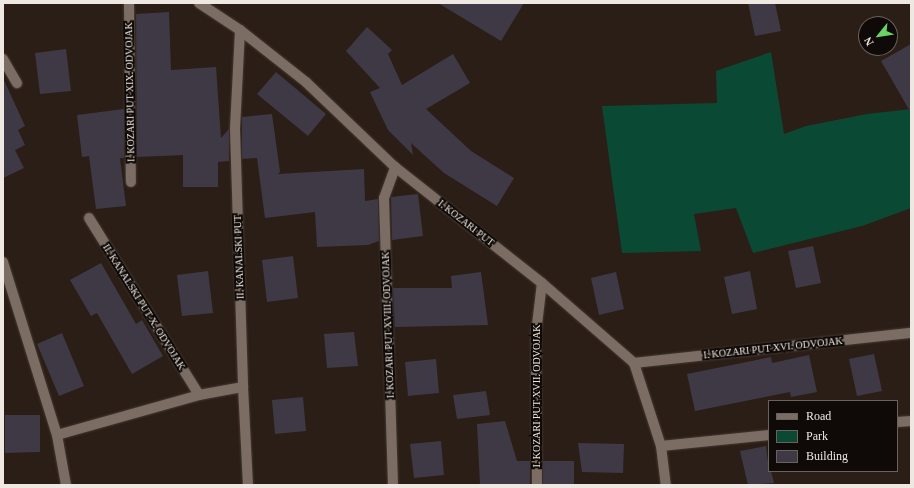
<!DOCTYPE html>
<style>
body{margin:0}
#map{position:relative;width:914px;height:488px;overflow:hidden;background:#2b1e16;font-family:"Times New Roman",serif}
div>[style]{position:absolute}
.green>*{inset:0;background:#0a4a35}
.building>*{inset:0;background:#3f3946}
.roads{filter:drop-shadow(0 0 1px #433934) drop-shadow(0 0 1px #433934)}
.street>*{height:10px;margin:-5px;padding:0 5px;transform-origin:5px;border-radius:5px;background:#7b6d63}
span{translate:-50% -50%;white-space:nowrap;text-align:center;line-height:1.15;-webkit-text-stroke:4px #0f0a07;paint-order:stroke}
.street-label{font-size:10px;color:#efe7e1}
.frame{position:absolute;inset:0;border:4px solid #efe7e1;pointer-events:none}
.legend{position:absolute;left:768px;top:400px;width:130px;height:72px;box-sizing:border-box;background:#0f0a07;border:1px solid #69625e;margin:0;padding:5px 7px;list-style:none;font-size:12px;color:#efe7e1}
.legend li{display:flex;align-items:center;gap:8px;height:20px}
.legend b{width:20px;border:1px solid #69625e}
.north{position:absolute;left:858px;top:16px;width:40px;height:40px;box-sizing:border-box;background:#0f0a07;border:1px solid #69625e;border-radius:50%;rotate:240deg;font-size:11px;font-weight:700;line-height:16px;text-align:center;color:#efe7e1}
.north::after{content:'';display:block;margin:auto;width:14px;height:18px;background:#69d464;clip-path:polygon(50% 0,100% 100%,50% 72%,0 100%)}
</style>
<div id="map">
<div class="green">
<div style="clip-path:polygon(771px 52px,784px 134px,806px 126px,867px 114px,911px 109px,911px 208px,862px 226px,753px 253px,736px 208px,694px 214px,701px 251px,622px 253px,602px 106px,717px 103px,716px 71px)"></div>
</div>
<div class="building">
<div style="clip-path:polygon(438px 3px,524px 3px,501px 41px)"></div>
<div style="clip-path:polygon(748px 3px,775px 3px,781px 31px,755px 36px)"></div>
<div style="clip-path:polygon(169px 12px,171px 70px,216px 67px,221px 138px,229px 129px,229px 161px,218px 162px,218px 187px,183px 187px,183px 155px,137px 157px,136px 14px)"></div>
<div style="clip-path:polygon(367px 27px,392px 50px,388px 54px,402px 85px,453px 54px,470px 83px,426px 109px,471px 151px,514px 178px,497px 206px,444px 173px,411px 143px,413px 155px,388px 130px,370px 92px,380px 88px,346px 51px)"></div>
<div style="clip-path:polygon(911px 44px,911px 113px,881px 61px)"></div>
<div style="clip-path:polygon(66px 49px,71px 91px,40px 94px,35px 53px)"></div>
<div style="clip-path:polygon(276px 72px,326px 114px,308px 136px,257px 94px)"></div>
<div style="clip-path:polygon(3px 78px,25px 126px,18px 130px,25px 145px,15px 150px,24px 168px,3px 178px)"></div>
<div style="clip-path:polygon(124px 109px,124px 158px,120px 158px,126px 206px,96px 209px,89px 156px,82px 157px,77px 115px)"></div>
<div style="clip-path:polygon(272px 114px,280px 172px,278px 174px,364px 169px,365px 201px,378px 199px,379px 241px,368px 245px,317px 247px,315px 212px,265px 218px,257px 158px,242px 159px,242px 117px)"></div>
<div style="clip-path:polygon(418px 194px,423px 236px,392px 240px,391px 197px)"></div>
<div style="clip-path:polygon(813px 246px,821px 283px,796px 288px,788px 251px)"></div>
<div style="clip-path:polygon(293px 256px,298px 298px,267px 302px,262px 260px)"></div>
<div style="clip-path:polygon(101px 263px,136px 324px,142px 320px,163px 356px,132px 374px,97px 313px,91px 316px,70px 280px)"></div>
<div style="clip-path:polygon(208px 271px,213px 313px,182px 316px,177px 275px)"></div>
<div style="clip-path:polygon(750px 271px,757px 309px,732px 314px,724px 277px)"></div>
<div style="clip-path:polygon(481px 272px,488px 325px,395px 327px,393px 288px,452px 288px,451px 276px)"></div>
<div style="clip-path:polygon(616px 272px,624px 309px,599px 315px,591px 278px)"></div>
<div style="clip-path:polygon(354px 332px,358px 366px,327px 368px,324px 334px)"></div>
<div style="clip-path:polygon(62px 333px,84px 386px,59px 396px,37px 344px)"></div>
<div style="clip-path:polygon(874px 354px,882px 391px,857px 396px,849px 359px)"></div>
<div style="clip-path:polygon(809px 355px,817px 392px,791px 397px,790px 392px,695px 411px,687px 374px,771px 357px,772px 363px)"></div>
<div style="clip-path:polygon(436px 359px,439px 393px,408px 396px,405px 362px)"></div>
<div style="clip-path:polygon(486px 391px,490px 415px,457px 419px,453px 395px)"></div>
<div style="clip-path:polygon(303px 397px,306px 431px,275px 434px,272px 400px)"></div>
<div style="clip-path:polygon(5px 415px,40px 415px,40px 452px,5px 453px)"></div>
<div style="clip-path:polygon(505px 421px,517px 461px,530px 461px,530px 485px,480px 485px,477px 424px)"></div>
<div style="clip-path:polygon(441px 441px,444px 475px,414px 478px,410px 444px)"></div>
<div style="clip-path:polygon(578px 443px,624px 444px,623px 473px,582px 472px)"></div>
<div style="clip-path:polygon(766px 446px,769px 471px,771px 471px,774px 483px,748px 485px,740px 451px)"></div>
<div style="clip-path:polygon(543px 461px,574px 461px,574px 485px,543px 485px)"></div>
</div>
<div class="roads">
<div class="street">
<div style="left:129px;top:3px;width:179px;rotate:89.4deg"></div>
<div style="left:199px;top:3px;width:49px;rotate:33.4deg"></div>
<div style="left:240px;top:30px;width:85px;rotate:38.3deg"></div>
<div style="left:307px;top:83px;width:122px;rotate:43.7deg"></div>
<div style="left:395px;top:167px;width:187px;rotate:38.3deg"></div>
<div style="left:542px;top:283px;width:122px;rotate:41deg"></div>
<div style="left:634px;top:363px;width:87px;rotate:72deg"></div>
<div style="left:661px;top:446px;width:39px;rotate:83deg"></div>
<div style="left:240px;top:30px;width:99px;rotate:92.9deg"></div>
<div style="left:235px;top:129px;width:258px;rotate:88.2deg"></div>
<div style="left:243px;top:387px;width:98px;rotate:87.1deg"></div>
<div style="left:3px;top:59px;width:28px;rotate:60deg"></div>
<div style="left:89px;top:218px;width:208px;rotate:58.1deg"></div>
<div style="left:3px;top:262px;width:181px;rotate:72.7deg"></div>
<div style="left:57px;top:435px;width:51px;rotate:79.8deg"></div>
<div style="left:634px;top:363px;width:279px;rotate:-6.2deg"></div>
<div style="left:897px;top:422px;width:14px;rotate:-4deg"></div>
<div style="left:57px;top:435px;width:148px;rotate:-15.7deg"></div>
<div style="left:199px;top:395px;width:45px;rotate:-10.3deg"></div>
<div style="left:661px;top:446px;width:109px;rotate:-5.8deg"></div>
<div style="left:393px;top:485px;width:287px;rotate:-91.8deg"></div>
<div style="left:384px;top:198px;width:33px;rotate:-70deg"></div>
<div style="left:537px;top:485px;width:152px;rotate:-90.4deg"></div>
<div style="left:536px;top:333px;width:50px;rotate:-83.2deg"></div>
</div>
</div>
<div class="street-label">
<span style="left:130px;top:92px;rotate:-91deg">I. KOZARI PUT XIX. ODVOJAK</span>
<span style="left:466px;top:223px;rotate:38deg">I. KOZARI PUT</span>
<span style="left:239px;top:257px;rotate:-92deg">II. KANALSKI PUT</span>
<span style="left:144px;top:307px;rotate:58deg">II. KANALSKI PUT X. ODVOJAK</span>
<span style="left:388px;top:325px;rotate:-92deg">I. KOZARI PUT XVIII. ODVOJAK</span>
<span style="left:773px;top:348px;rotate:-6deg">I. KOZARI PUT XVI. ODVOJAK</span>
<span style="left:537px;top:396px;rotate:-90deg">I. KOZARI PUT XVII. ODVOJAK</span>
</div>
<div class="frame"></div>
<ul class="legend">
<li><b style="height:5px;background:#7b6d63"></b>Road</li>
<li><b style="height:11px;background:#0a4a35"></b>Park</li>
<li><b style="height:11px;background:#3f3946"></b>Building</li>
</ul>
<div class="north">N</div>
</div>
